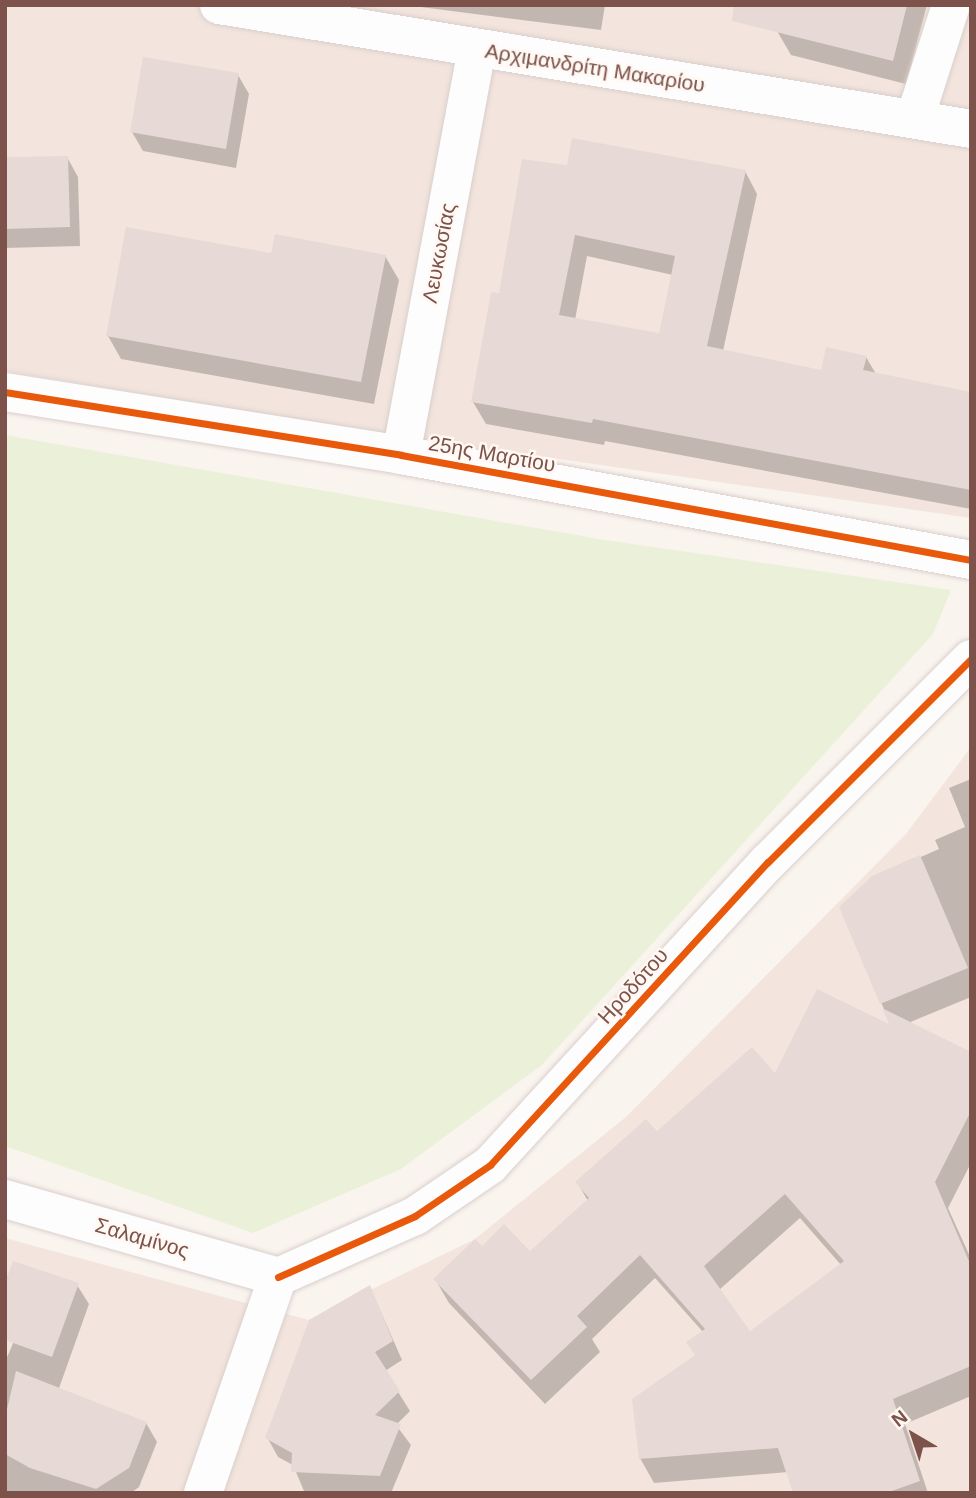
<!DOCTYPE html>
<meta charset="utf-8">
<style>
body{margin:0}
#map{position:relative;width:976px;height:1498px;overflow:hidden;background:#faf4ef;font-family:Helvetica,sans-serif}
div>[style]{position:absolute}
.residential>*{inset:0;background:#f3e5dd}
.green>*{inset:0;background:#ebf0d9}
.shadow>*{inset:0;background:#0003}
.building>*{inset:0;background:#e7dad6}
.roads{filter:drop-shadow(0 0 2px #d9cfcc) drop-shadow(0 0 2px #d9cfcc)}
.street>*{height:38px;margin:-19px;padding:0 19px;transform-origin:19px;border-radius:19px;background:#fefdfd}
.secondary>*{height:38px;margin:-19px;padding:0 19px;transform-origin:19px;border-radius:19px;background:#fefdfd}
.cycleway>*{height:7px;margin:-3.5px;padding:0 3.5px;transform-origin:3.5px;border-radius:3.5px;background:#e8590c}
span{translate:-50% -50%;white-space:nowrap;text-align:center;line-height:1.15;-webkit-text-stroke:5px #fff8f3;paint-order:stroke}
.street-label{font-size:21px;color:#7c524b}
.frame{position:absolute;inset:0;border:7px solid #7c524b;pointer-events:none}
.north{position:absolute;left:878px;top:1400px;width:70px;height:70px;-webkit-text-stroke:5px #fff8f3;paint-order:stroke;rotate:321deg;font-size:19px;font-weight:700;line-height:28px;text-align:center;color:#7c524b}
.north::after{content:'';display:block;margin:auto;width:24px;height:32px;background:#7c524b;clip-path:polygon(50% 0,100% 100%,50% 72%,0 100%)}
</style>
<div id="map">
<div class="residential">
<div style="clip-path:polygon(5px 5px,971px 5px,971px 518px,370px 432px,5px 371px)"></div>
<div style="clip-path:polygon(971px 747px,971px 1493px,5px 1493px,5px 1238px,309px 1320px,475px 1239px,626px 1117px,906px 834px)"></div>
</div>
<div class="green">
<div style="clip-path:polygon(5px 435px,605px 540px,951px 590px,933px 634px,542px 1065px,401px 1169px,253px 1233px,5px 1146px)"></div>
</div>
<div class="shadow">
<div style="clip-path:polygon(405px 5px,605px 5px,601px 30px)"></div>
<div style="clip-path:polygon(784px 5px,927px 5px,906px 84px,791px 55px,777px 31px)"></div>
<div style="clip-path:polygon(238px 75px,249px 94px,236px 168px,143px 151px,132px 132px)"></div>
<div style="clip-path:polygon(67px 157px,78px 177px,80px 246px,5px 248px,5px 159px)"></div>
<div style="clip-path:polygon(evenodd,568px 166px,745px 171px,757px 194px,723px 351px,823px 372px,866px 357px,876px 374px,971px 395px,971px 509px,605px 441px,604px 445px,486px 424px,473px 402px,500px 295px,568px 166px,587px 256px,673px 275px,661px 335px,575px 320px,587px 256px)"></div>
<div style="clip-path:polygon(273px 255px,385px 256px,399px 280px,374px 404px,121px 359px,108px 336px)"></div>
<div style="clip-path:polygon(evenodd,971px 779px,971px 997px,908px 1023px,971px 1054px,971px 1163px,948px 1208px,971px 1259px,971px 1396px,905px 1424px,928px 1493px,795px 1493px,788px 1472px,654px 1483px,640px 1458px,696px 1356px,703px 1332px,655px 1278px,592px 1339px,600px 1352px,545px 1404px,449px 1303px,435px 1279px,482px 1248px,529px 1254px,588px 1201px,577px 1182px,656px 1133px,775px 1076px,892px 1028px,841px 908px,873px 878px,939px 849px,935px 840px,965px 827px,949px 788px,971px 779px,800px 1218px,841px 1265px,749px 1334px,719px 1290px,800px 1218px)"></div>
<div style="clip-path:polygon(5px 1276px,77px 1285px,89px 1304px,58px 1391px,146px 1423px,157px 1442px,139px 1487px,131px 1493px,5px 1493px,5px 1362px,14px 1341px,5px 1338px)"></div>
<div style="clip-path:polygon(370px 1287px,402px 1360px,385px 1371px,410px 1411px,396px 1425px,411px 1445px,391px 1493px,304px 1491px,293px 1465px,278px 1457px,267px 1437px)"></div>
</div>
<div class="building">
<div style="clip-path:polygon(734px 5px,907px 5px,893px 61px,732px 21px)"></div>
<div style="clip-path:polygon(143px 57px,239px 73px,226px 149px,130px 132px)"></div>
<div style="clip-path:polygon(evenodd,572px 138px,746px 170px,707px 346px,821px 370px,826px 347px,867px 356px,863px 370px,971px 392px,971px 490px,593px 419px,592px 423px,471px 402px,491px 292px,499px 293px,522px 159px,567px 165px,572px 138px,575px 235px,675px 256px,659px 333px,559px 315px,575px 235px)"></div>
<div style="clip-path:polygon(68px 156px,70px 227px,5px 229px,5px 157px)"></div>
<div style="clip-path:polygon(126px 227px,271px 253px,275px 234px,386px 255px,361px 382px,106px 336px)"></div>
<div style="clip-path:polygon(920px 855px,968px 968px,880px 1004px,839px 907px,872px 876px)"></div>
<div style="clip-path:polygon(evenodd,817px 989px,889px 1024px,882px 1008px,971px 1052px,971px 1111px,935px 1182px,971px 1266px,971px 1366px,893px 1399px,920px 1481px,886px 1493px,793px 1493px,778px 1448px,639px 1459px,632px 1399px,695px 1355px,686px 1342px,705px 1329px,640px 1255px,577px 1316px,587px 1327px,531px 1380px,433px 1279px,475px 1239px,482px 1246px,504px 1224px,530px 1251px,589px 1198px,575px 1182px,646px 1119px,657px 1131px,752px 1047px,775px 1073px,817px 989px,785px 1194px,844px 1261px,750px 1331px,704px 1266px,785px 1194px)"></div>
<div style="clip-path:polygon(13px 1261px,79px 1283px,52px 1357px,5px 1340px,5px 1283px)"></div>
<div style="clip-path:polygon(370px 1285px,393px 1341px,375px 1352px,400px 1391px,375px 1415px,401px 1424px,380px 1476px,291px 1472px,292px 1453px,265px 1438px,309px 1320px)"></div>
<div style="clip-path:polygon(16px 1371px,147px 1422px,129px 1468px,96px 1489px,30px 1468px,5px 1454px,5px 1418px)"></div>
</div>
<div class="roads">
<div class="street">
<div style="left:915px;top:118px;width:119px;rotate:-72.3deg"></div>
<div style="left:401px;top:455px;width:412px;rotate:-79.4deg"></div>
<div style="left:5px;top:1199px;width:284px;rotate:15.9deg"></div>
<div style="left:278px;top:1277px;width:150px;rotate:-24deg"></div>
<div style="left:415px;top:1216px;width:91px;rotate:-34.2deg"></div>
<div style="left:490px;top:1165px;width:411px;rotate:-47.5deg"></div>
<div style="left:768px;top:862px;width:287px;rotate:-45deg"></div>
<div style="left:203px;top:1493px;width:229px;rotate:-70.9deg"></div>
</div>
<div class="secondary">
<div style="left:219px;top:5px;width:762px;rotate:9.36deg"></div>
<div style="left:5px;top:392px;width:401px;rotate:9deg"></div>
<div style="left:401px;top:455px;width:580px;rotate:10.44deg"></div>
</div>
</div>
<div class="cycleway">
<div style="left:5px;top:392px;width:401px;rotate:9deg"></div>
<div style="left:401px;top:455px;width:580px;rotate:10.44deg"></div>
<div style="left:278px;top:1277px;width:150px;rotate:-24deg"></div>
<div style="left:415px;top:1216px;width:91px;rotate:-34.2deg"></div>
<div style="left:490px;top:1165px;width:411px;rotate:-47.5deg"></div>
<div style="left:768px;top:862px;width:287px;rotate:-45deg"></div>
</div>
<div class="street-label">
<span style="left:595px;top:68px;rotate:9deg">Αρχιμανδρίτη Μακαρίου</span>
<span style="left:439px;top:253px;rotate:-79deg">Λευκωσίας</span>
<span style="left:492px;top:454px;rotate:10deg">25ης Μαρτίου</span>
<span style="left:633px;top:986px;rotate:-48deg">Ηροδότου</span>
<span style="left:142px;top:1238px;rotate:16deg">Σαλαμίνος</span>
</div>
<div class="frame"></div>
<div class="north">N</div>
</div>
